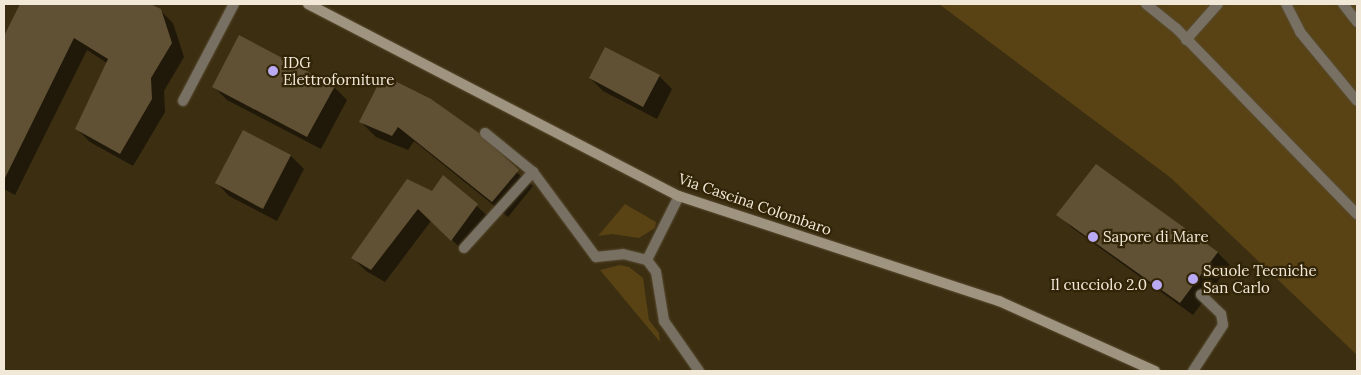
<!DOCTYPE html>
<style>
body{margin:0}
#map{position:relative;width:1361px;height:375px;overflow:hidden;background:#3c2e11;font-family:Lora,serif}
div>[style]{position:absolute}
.green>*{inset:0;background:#594315}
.shadow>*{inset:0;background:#0007}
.building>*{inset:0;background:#605134}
.roads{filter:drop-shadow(0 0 1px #594c31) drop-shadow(0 0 1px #594c31)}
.service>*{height:10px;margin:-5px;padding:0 5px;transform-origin:5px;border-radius:5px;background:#777063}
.minor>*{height:10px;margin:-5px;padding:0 5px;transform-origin:5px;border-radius:5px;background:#777063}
.secondary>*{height:10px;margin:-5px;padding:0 5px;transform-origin:5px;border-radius:5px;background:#9f947f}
.dots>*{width:14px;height:14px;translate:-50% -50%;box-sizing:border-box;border:2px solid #322407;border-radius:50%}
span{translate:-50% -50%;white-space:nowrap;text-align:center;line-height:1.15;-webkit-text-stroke:4.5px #322407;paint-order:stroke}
.poi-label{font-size:15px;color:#f1e8d8}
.left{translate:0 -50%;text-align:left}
.right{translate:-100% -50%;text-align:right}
.street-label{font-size:15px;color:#f1e8d8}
.frame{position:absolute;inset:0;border:5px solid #f1e8d8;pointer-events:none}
</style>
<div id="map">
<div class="green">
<div style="clip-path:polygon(939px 4px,1357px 4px,1357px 355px,1171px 178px)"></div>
<div style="clip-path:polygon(625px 204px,656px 222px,655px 228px,639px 238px,612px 234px,598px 236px)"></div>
<div style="clip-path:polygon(620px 265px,629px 267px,643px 278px,649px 320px,659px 333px,660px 342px,600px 270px)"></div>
</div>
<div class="shadow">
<div style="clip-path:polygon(22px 4px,147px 4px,160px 10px,173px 23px,184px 57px,164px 91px,165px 112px,133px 166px,90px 142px,77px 129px,107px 63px,87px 50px,15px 195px,4px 189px,4px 39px)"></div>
<div style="clip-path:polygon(659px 76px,672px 89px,657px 119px,603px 91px,590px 78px)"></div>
<div style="clip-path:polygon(214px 87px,334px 87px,347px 100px,321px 149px,227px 100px)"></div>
<div style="clip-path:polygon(430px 100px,533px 186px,508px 217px,414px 141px,408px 150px,376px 137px,361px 122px)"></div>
<div style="clip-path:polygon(243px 131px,291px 156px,304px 169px,277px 221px,229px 196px,217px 183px)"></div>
<div style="clip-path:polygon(444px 177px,490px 218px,465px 252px,431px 221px,385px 282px,366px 271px,353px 258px,432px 193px)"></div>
<div style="clip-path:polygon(1058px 214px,1217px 252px,1230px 265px,1193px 315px,1071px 227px)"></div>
</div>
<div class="building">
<div style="clip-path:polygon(20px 4px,150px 4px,161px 9px,172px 43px,151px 78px,152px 99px,120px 154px,75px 129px,108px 59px,74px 38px,4px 180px,4px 36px)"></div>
<div style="clip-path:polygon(239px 35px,335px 86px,307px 137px,212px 87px)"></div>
<div style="clip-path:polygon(605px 47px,660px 75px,643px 107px,589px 78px)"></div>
<div style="clip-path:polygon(383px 75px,431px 99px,479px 133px,519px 170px,492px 202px,398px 127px,392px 136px,359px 122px)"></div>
<div style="clip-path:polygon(243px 130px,291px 155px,263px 209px,215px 183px)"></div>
<div style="clip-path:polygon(1096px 164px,1218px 252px,1180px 303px,1056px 215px)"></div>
<div style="clip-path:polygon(443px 175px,478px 204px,451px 241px,418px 209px,371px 270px,351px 258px,407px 179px,432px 191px)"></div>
</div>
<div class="roads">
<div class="service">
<div style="left:1286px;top:4px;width:31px;rotate:63deg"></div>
<div style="left:1300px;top:32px;width:89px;rotate:50.4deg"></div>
<div style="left:1343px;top:4px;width:23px;rotate:52deg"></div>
<div style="left:183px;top:101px;width:110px;rotate:-62.3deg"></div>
<div style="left:485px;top:133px;width:62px;rotate:39.1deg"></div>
<div style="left:464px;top:248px;width:103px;rotate:-47.8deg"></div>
<div style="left:533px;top:172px;width:106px;rotate:53.5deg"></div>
<div style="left:596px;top:257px;width:27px;rotate:-6deg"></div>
<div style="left:623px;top:254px;width:25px;rotate:14deg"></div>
<div style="left:1193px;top:371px;width:55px;rotate:-56.9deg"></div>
<div style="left:1223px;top:325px;width:11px;rotate:-100deg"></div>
<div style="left:1221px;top:314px;width:28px;rotate:-136deg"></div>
</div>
<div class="minor">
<div style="left:1146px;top:4px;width:38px;rotate:39deg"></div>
<div style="left:1176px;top:28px;width:260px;rotate:45.8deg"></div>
<div style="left:1186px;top:40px;width:48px;rotate:-48.4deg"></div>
<div style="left:679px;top:196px;width:72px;rotate:116.6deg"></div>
<div style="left:647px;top:260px;width:15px;rotate:53deg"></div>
<div style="left:656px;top:272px;width:50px;rotate:80.7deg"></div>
<div style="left:664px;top:321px;width:61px;rotate:55deg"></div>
</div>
<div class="secondary">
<div style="left:308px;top:4px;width:418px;rotate:27.4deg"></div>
<div style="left:679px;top:196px;width:337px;rotate:18.2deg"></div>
<div style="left:999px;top:301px;width:171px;rotate:24.2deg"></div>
</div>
</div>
<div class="dots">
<div style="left:273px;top:71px;background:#baaaf6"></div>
<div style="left:1093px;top:237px;background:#baaaf6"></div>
<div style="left:1193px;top:279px;background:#baaaf6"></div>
<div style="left:1157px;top:285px;background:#baaaf6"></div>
</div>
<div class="poi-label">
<span class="left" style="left:283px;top:71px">IDG<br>Elettroforniture</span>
<span class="left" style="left:1103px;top:237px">Sapore di Mare</span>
<span class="left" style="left:1203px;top:279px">Scuole Tecniche<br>San Carlo</span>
<span class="right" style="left:1147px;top:285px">Il cucciolo 2.0</span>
</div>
<div class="street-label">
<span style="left:755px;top:204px;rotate:19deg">Via Cascina Colombaro</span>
</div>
<div class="frame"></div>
</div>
